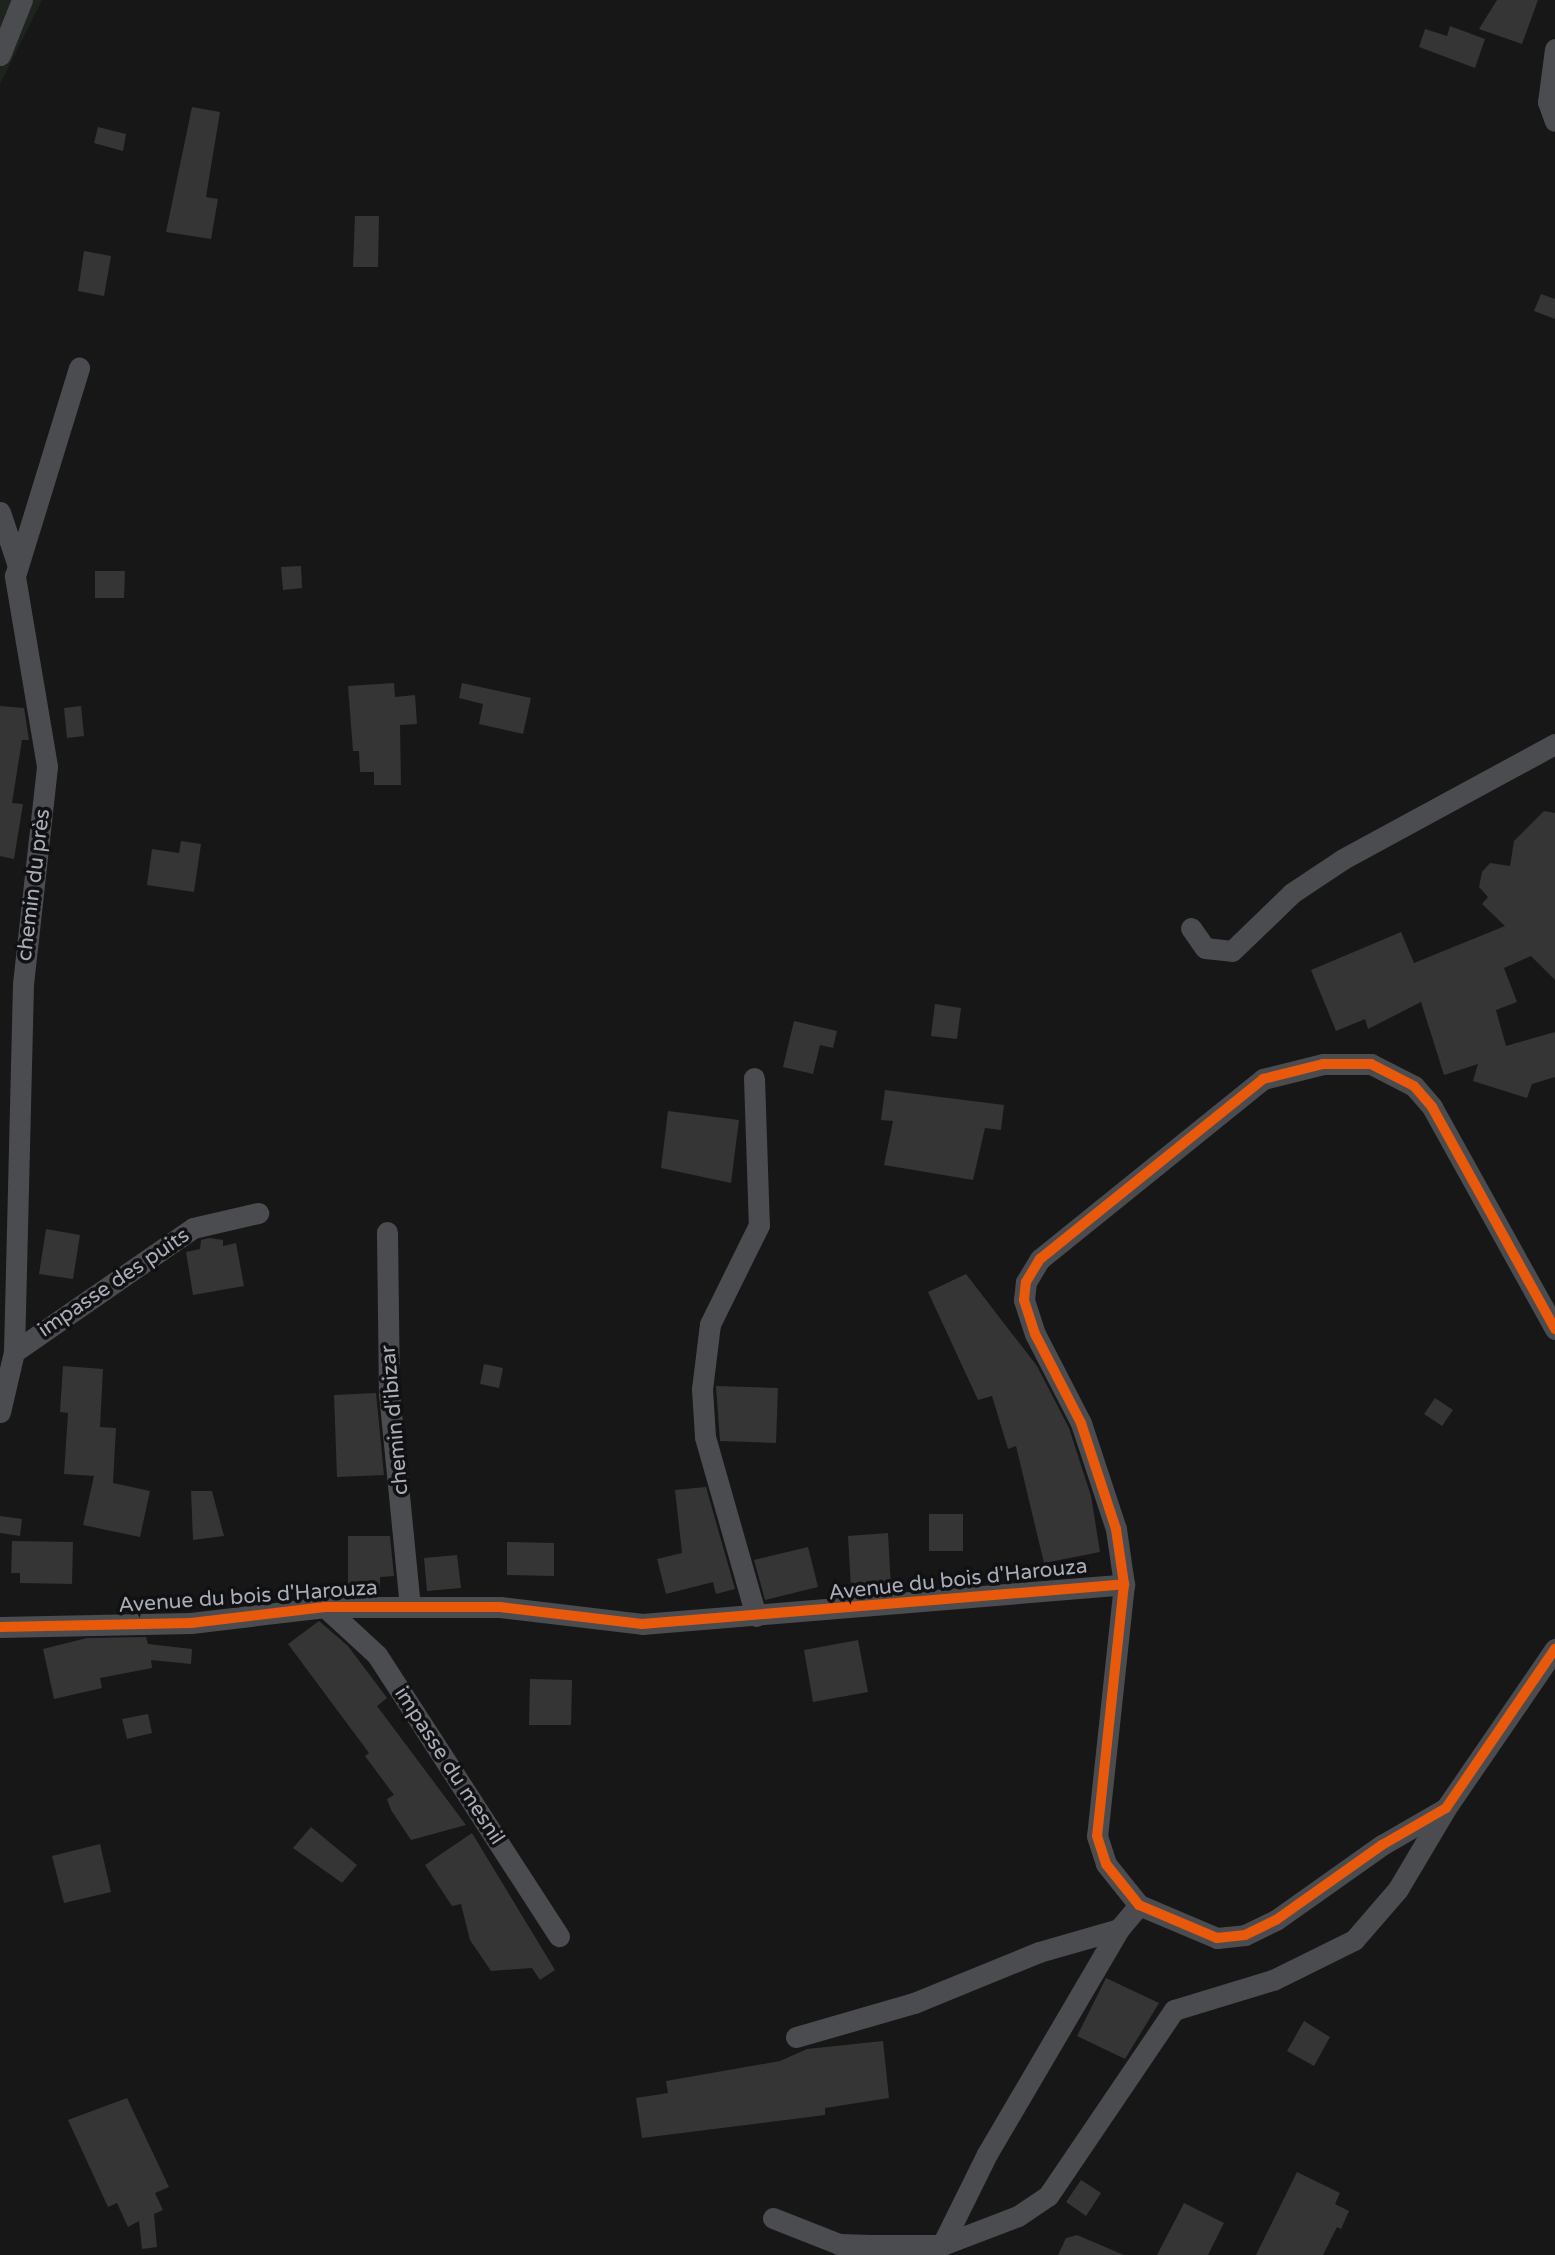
<!DOCTYPE html>
<meta charset="utf-8">
<style>
body{margin:0}
#map{position:relative;width:1555px;height:2255px;overflow:hidden;background:#171717;font-family:"Varela Round",sans-serif}
div>[style]{position:absolute}
.green>*{inset:0;background:#1d241e}
.building>*{inset:0;background:#353536}
.minor>*{height:21px;margin:-10.5px;padding:0 10.5px;transform-origin:10.5px;border-radius:10.5px;background:#4b4c50}
.cycleway>*{height:10px;margin:-5px;padding:0 5px;transform-origin:5px;border-radius:5px;background:#e8590c}
span{translate:-50% -50%;white-space:nowrap;text-align:center;line-height:1.15;-webkit-text-stroke:7px #111113;paint-order:stroke}
.street-label{font-size:21px;color:#a8adb8}
</style>
<div id="map">
<div class="green">
<div style="clip-path:polygon(0 0,42px 0,0 84px)"></div>
</div>
<div class="building">
<div style="clip-path:polygon(1497px 0,1538px 0,1522px 44px,1479px 29px)"></div>
<div style="clip-path:polygon(1450px 26px,1485px 39px,1475px 68px,1419px 47px,1425px 29px,1447px 36px)"></div>
<div style="clip-path:polygon(192px 107px,220px 112px,206px 197px,218px 199px,211px 239px,166px 232px)"></div>
<div style="clip-path:polygon(98px 127px,126px 134px,123px 151px,94px 143px)"></div>
<div style="clip-path:polygon(355px 216px,379px 216px,378px 267px,353px 267px)"></div>
<div style="clip-path:polygon(84px 251px,111px 256px,104px 296px,78px 291px)"></div>
<div style="clip-path:polygon(1541px 294px,1555px 299px,1555px 319px,1534px 311px)"></div>
<div style="clip-path:polygon(301px 566px,302px 588px,283px 590px,281px 567px)"></div>
<div style="clip-path:polygon(95px 571px,125px 571px,124px 598px,95px 598px)"></div>
<div style="clip-path:polygon(394px 683px,395px 697px,415px 695px,417px 724px,400px 725px,401px 785px,374px 785px,374px 772px,360px 772px,359px 751px,353px 751px,348px 686px)"></div>
<div style="clip-path:polygon(462px 683px,531px 698px,523px 734px,479px 724px,483px 704px,459px 698px)"></div>
<div style="clip-path:polygon(0 706px,24px 708px,29px 740px,22px 740px,12px 803px,23px 804px,14px 859px,0 856px)"></div>
<div style="clip-path:polygon(81px 706px,84px 736px,67px 738px,64px 708px)"></div>
<div style="clip-path:polygon(1544px 811px,1555px 813px,1555px 980px,1531px 956px,1504px 968px,1517px 1002px,1496px 1010px,1506px 1046px,1555px 1032px,1555px 1077px,1532px 1084px,1527px 1098px,1473px 1081px,1478px 1064px,1444px 1075px,1421px 1002px,1368px 1029px,1365px 1019px,1336px 1031px,1311px 970px,1401px 932px,1414px 963px,1505px 926px,1482px 904px,1488px 897px,1479px 887px,1482px 872px,1490px 863px,1510px 866px,1514px 841px)"></div>
<div style="clip-path:polygon(181px 841px,201px 844px,194px 892px,147px 885px,152px 849px,179px 853px)"></div>
<div style="clip-path:polygon(935px 1004px,961px 1008px,957px 1039px,931px 1036px)"></div>
<div style="clip-path:polygon(794px 1021px,837px 1031px,833px 1048px,820px 1045px,813px 1074px,783px 1067px)"></div>
<div style="clip-path:polygon(885px 1090px,1004px 1105px,1001px 1130px,985px 1128px,973px 1180px,884px 1165px,893px 1121px,881px 1120px)"></div>
<div style="clip-path:polygon(668px 1111px,739px 1120px,731px 1183px,661px 1168px)"></div>
<div style="clip-path:polygon(46px 1229px,80px 1235px,73px 1279px,39px 1274px)"></div>
<div style="clip-path:polygon(209px 1238px,223px 1240px,223px 1246px,236px 1243px,244px 1286px,193px 1295px,186px 1252px,200px 1249px,201px 1240px)"></div>
<div style="clip-path:polygon(966px 1274px,1037px 1366px,1069px 1428px,1091px 1496px,1100px 1552px,1044px 1563px,1016px 1446px,1008px 1449px,992px 1396px,978px 1400px,928px 1292px)"></div>
<div style="clip-path:polygon(484px 1364px,503px 1368px,499px 1388px,480px 1384px)"></div>
<div style="clip-path:polygon(63px 1366px,103px 1369px,100px 1427px,116px 1428px,113px 1483px,150px 1491px,140px 1537px,83px 1525px,94px 1476px,64px 1474px,68px 1413px,60px 1412px)"></div>
<div style="clip-path:polygon(716px 1386px,778px 1388px,776px 1443px,720px 1441px)"></div>
<div style="clip-path:polygon(376px 1393px,384px 1475px,337px 1477px,334px 1395px)"></div>
<div style="clip-path:polygon(1435px 1398px,1453px 1410px,1442px 1426px,1424px 1414px)"></div>
<div style="clip-path:polygon(706px 1487px,735px 1589px,716px 1594px,713px 1582px,666px 1594px,657px 1559px,682px 1553px,675px 1490px)"></div>
<div style="clip-path:polygon(191px 1491px,212px 1491px,224px 1536px,193px 1540px)"></div>
<div style="clip-path:polygon(929px 1514px,963px 1514px,963px 1551px,929px 1551px)"></div>
<div style="clip-path:polygon(0 1516px,22px 1519px,20px 1536px,0 1533px)"></div>
<div style="clip-path:polygon(888px 1533px,891px 1587px,851px 1589px,848px 1536px)"></div>
<div style="clip-path:polygon(348px 1536px,390px 1536px,394px 1576px,380px 1577px,380px 1590px,348px 1591px)"></div>
<div style="clip-path:polygon(12px 1541px,73px 1542px,72px 1584px,20px 1583px,20px 1573px,11px 1573px)"></div>
<div style="clip-path:polygon(507px 1542px,554px 1543px,554px 1576px,507px 1575px)"></div>
<div style="clip-path:polygon(808px 1547px,818px 1587px,765px 1600px,754px 1560px)"></div>
<div style="clip-path:polygon(457px 1555px,461px 1588px,427px 1591px,424px 1558px)"></div>
<div style="clip-path:polygon(319px 1621px,348px 1646px,387px 1698px,377px 1706px,466px 1825px,411px 1840px,391px 1810px,387px 1799px,394px 1795px,365px 1756px,369px 1753px,288px 1644px)"></div>
<div style="clip-path:polygon(146px 1637px,148px 1644px,192px 1649px,191px 1664px,151px 1660px,152px 1668px,100px 1678px,102px 1688px,54px 1699px,43px 1649px,87px 1638px)"></div>
<div style="clip-path:polygon(858px 1640px,868px 1692px,813px 1702px,804px 1650px)"></div>
<div style="clip-path:polygon(530px 1679px,572px 1680px,571px 1725px,529px 1725px)"></div>
<div style="clip-path:polygon(148px 1714px,152px 1733px,127px 1739px,122px 1719px)"></div>
<div style="clip-path:polygon(311px 1827px,357px 1865px,342px 1883px,293px 1848px)"></div>
<div style="clip-path:polygon(472px 1833px,555px 1970px,540px 1980px,532px 1968px,491px 1971px,470px 1940px,461px 1904px,452px 1906px,425px 1865px)"></div>
<div style="clip-path:polygon(100px 1844px,111px 1892px,64px 1903px,52px 1856px)"></div>
<div style="clip-path:polygon(1106px 1978px,1159px 2003px,1125px 2059px,1077px 2036px)"></div>
<div style="clip-path:polygon(1304px 2021px,1330px 2037px,1314px 2066px,1287px 2051px)"></div>
<div style="clip-path:polygon(883px 2041px,889px 2098px,825px 2108px,825px 2115px,642px 2138px,636px 2098px,668px 2093px,666px 2081px,780px 2061px,807px 2049px)"></div>
<div style="clip-path:polygon(127px 2098px,169px 2187px,155px 2193px,163px 2210px,154px 2214px,157px 2247px,142px 2249px,139px 2221px,128px 2227px,117px 2203px,108px 2207px,68px 2120px)"></div>
<div style="clip-path:polygon(1297px 2172px,1340px 2193px,1335px 2204px,1349px 2211px,1341px 2229px,1337px 2227px,1323px 2255px,1256px 2255px)"></div>
<div style="clip-path:polygon(1081px 2180px,1101px 2193px,1086px 2216px,1066px 2202px)"></div>
<div style="clip-path:polygon(1184px 2203px,1224px 2223px,1208px 2255px,1157px 2255px)"></div>
<div style="clip-path:polygon(1077px 2235px,1124px 2255px,1058px 2255px,1066px 2238px)"></div>
</div>
<div class="minor">
<div style="left:1555px;top:49px;width:53px;rotate:97.5deg"></div>
<div style="left:1548px;top:102px;width:20px;rotate:70deg"></div>
<div style="left:0;top:55px;width:59px;rotate:-68.2deg"></div>
<div style="left:0;top:512px;width:54px;rotate:71.6deg"></div>
<div style="left:1191px;top:928px;width:24px;rotate:55deg"></div>
<div style="left:1205px;top:948px;width:27px;rotate:6deg"></div>
<div style="left:1232px;top:951px;width:83px;rotate:-44deg"></div>
<div style="left:1292px;top:893px;width:61px;rotate:-33.7deg"></div>
<div style="left:1343px;top:859px;width:241px;rotate:-28.5deg"></div>
<div style="left:754px;top:1078px;width:147px;rotate:88.1deg"></div>
<div style="left:759px;top:1225px;width:110px;rotate:116.3deg"></div>
<div style="left:710px;top:1324px;width:65px;rotate:97deg"></div>
<div style="left:702px;top:1389px;width:48px;rotate:86.4deg"></div>
<div style="left:705px;top:1437px;width:186px;rotate:74.1deg"></div>
<div style="left:387px;top:1232px;width:161px;rotate:89.3deg"></div>
<div style="left:389px;top:1393px;width:215px;rotate:84.4deg"></div>
<div style="left:14px;top:1352px;width:218px;rotate:-34.7deg"></div>
<div style="left:193px;top:1228px;width:67px;rotate:-13deg"></div>
<div style="left:0;top:1412px;width:62px;rotate:-76.9deg"></div>
<div style="left:14px;top:1352px;width:368px;rotate:-88.6deg"></div>
<div style="left:23px;top:984px;width:219px;rotate:-83.7deg"></div>
<div style="left:47px;top:766px;width:193px;rotate:-99.6deg"></div>
<div style="left:15px;top:576px;width:218px;rotate:-72.9deg"></div>
<div style="left:1124px;top:1584px;width:56px;rotate:-98.3deg"></div>
<div style="left:1116px;top:1529px;width:112px;rotate:-108.3deg"></div>
<div style="left:1081px;top:1423px;width:100px;rotate:-117.3deg"></div>
<div style="left:1035px;top:1334px;width:36px;rotate:-108deg"></div>
<div style="left:1024px;top:1300px;width:18px;rotate:-84deg"></div>
<div style="left:1026px;top:1282px;width:27px;rotate:-59deg"></div>
<div style="left:1040px;top:1259px;width:287px;rotate:-38.9deg"></div>
<div style="left:1263px;top:1079px;width:62px;rotate:-14deg"></div>
<div style="left:1323px;top:1064px;width:48px"></div>
<div style="left:1371px;top:1064px;width:48px;rotate:27.1deg"></div>
<div style="left:1414px;top:1086px;width:28px;rotate:49deg"></div>
<div style="left:1432px;top:1107px;width:254px;rotate:61deg"></div>
<div style="left:325px;top:1607px;width:71px;rotate:42.7deg"></div>
<div style="left:377px;top:1655px;width:335px;rotate:57.1deg"></div>
<div style="left:0;top:1627px;width:191px;rotate:-1.2deg"></div>
<div style="left:191px;top:1623px;width:135px;rotate:-6.8deg"></div>
<div style="left:325px;top:1607px;width:175px"></div>
<div style="left:500px;top:1607px;width:143px;rotate:6.8deg"></div>
<div style="left:642px;top:1624px;width:484px;rotate:-4.7deg"></div>
<div style="left:1124px;top:1584px;width:253px;rotate:96.1deg"></div>
<div style="left:1097px;top:1836px;width:29px;rotate:72deg"></div>
<div style="left:1106px;top:1864px;width:53px;rotate:51.2deg"></div>
<div style="left:1139px;top:1905px;width:85px;rotate:22.9deg"></div>
<div style="left:1217px;top:1938px;width:28px;rotate:-6deg"></div>
<div style="left:1245px;top:1935px;width:34px;rotate:-26deg"></div>
<div style="left:1276px;top:1920px;width:130px;rotate:-35.3deg"></div>
<div style="left:1382px;top:1845px;width:74px;rotate:-30deg"></div>
<div style="left:1446px;top:1808px;width:193px;rotate:-55.6deg"></div>
<div style="left:796px;top:2037px;width:123px;rotate:-16.1deg"></div>
<div style="left:914px;top:2003px;width:135px;rotate:-22.2deg"></div>
<div style="left:1039px;top:1952px;width:83px;rotate:-16deg"></div>
<div style="left:773px;top:2218px;width:71px;rotate:21.5deg"></div>
<div style="left:839px;top:2244px;width:31px;rotate:2deg"></div>
<div style="left:870px;top:2245px;width:72px"></div>
<div style="left:942px;top:2245px;width:81px;rotate:-20.9deg"></div>
<div style="left:1018px;top:2216px;width:36px;rotate:-34deg"></div>
<div style="left:1048px;top:2196px;width:225px;rotate:-55.9deg"></div>
<div style="left:1174px;top:2010px;width:103px;rotate:-16.9deg"></div>
<div style="left:1273px;top:1980px;width:90px;rotate:-26.3deg"></div>
<div style="left:1354px;top:1940px;width:67px;rotate:-49.2deg"></div>
<div style="left:1398px;top:1889px;width:92px;rotate:-59.3deg"></div>
<div style="left:942px;top:2245px;width:102px;rotate:-63.7deg"></div>
<div style="left:987px;top:2154px;width:261px;rotate:-59.6deg"></div>
<div style="left:1119px;top:1929px;width:31px;rotate:-50deg"></div>
</div>
<div class="cycleway">
<div style="left:1124px;top:1584px;width:56px;rotate:-98.3deg"></div>
<div style="left:1116px;top:1529px;width:112px;rotate:-108.3deg"></div>
<div style="left:1081px;top:1423px;width:100px;rotate:-117.3deg"></div>
<div style="left:1035px;top:1334px;width:36px;rotate:-108deg"></div>
<div style="left:1024px;top:1300px;width:18px;rotate:-84deg"></div>
<div style="left:1026px;top:1282px;width:27px;rotate:-59deg"></div>
<div style="left:1040px;top:1259px;width:287px;rotate:-38.9deg"></div>
<div style="left:1263px;top:1079px;width:62px;rotate:-14deg"></div>
<div style="left:1323px;top:1064px;width:48px"></div>
<div style="left:1371px;top:1064px;width:48px;rotate:27.1deg"></div>
<div style="left:1414px;top:1086px;width:28px;rotate:49deg"></div>
<div style="left:1432px;top:1107px;width:254px;rotate:61deg"></div>
<div style="left:0;top:1627px;width:191px;rotate:-1.2deg"></div>
<div style="left:191px;top:1623px;width:135px;rotate:-6.8deg"></div>
<div style="left:325px;top:1607px;width:175px"></div>
<div style="left:500px;top:1607px;width:143px;rotate:6.8deg"></div>
<div style="left:642px;top:1624px;width:484px;rotate:-4.7deg"></div>
<div style="left:1124px;top:1584px;width:253px;rotate:96.1deg"></div>
<div style="left:1097px;top:1836px;width:29px;rotate:72deg"></div>
<div style="left:1106px;top:1864px;width:53px;rotate:51.2deg"></div>
<div style="left:1139px;top:1905px;width:85px;rotate:22.9deg"></div>
<div style="left:1217px;top:1938px;width:28px;rotate:-6deg"></div>
<div style="left:1245px;top:1935px;width:34px;rotate:-26deg"></div>
<div style="left:1276px;top:1920px;width:130px;rotate:-35.3deg"></div>
<div style="left:1382px;top:1845px;width:74px;rotate:-30deg"></div>
<div style="left:1446px;top:1808px;width:193px;rotate:-55.6deg"></div>
</div>
<div class="street-label">
<span style="left:34px;top:885px;rotate:-83deg">chemin du près</span>
<span style="left:114px;top:1283px;rotate:-34deg">impasse des puits</span>
<span style="left:395px;top:1420px;rotate:-95deg">chemin d'ibizar</span>
<span style="left:958px;top:1580px;rotate:-6deg">Avenue du bois d'Harouza</span>
<span style="left:248px;top:1597px;rotate:-4deg">Avenue du bois d'Harouza</span>
<span style="left:449px;top:1766px;rotate:57deg">impasse du mesnil</span>
</div>
</div>
